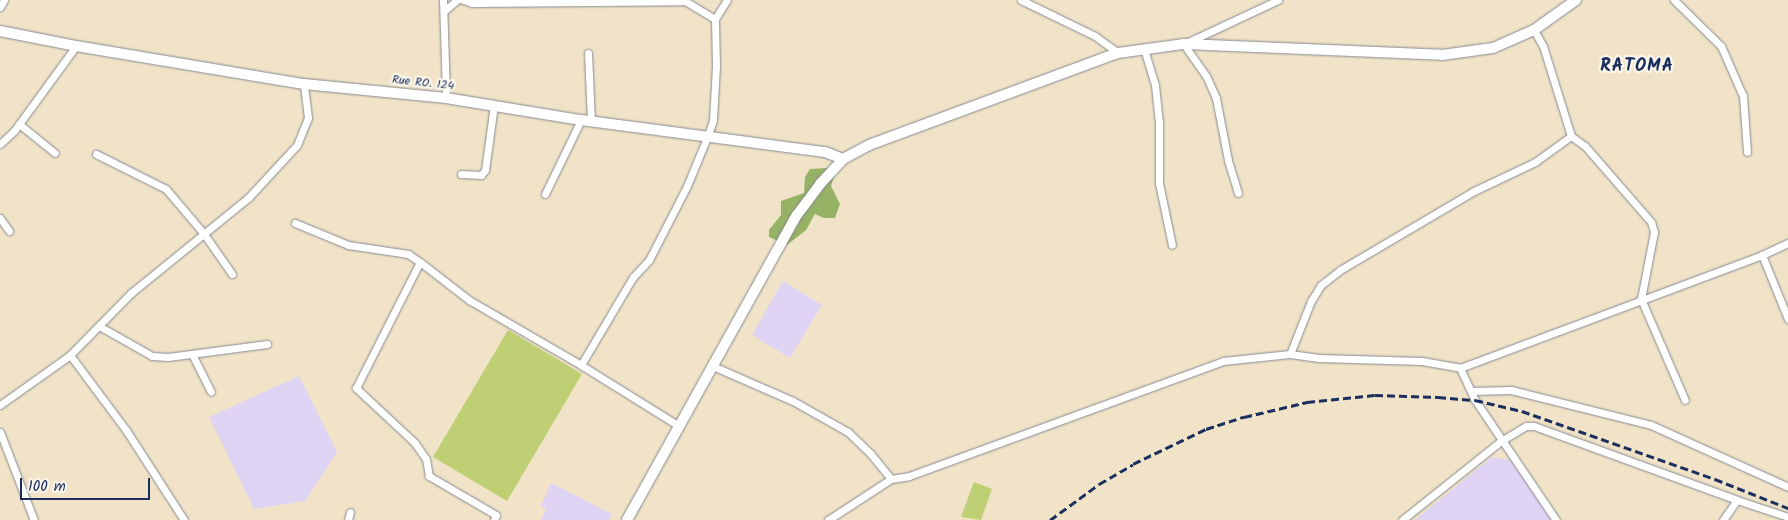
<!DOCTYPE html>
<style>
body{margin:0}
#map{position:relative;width:1788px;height:520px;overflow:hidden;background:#f1e3c7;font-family:Kalam,sans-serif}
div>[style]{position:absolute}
.built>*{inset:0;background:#e0d4f4}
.green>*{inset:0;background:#bed073}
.forest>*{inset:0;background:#96b265}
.roads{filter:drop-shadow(0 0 1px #868992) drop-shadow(0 0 1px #868992)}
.street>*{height:7px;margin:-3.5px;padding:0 3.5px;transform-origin:3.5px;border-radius:3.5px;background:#fff}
.secondary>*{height:10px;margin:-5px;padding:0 5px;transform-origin:5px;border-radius:5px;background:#fff}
.primary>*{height:10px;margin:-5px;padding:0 5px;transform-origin:5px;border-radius:5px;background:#fff}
.rail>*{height:2.5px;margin-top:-1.25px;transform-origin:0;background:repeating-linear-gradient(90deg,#1b2f5e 0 8px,transparent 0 12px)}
span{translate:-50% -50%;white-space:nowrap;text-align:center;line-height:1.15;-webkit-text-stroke:4.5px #fbf7ec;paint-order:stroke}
.street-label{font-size:12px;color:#1b2f5e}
.district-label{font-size:18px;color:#1b2f5e;font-weight:700;letter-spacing:1px}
.scale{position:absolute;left:20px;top:478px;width:130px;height:22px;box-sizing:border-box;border:2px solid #1b2f5e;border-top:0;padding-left:6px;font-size:15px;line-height:18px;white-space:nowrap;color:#1b2f5e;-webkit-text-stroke:4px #fbf7ec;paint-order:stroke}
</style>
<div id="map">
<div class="built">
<div style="clip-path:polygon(783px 281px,822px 305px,790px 358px,752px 335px)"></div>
<div style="clip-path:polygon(299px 376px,337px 452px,305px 501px,254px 509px,209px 417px)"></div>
<div style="clip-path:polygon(1492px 457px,1510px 460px,1552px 520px,1415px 520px)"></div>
<div style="clip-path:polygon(551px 483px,612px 514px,609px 520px,541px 520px,546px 509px,541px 506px)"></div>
</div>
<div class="green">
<div style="clip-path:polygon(508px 330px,582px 374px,507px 501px,433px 457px)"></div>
<div style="clip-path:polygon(974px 482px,992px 489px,981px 520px,961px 517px)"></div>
</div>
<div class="forest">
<div style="clip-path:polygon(827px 168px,834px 176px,831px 186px,840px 204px,835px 218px,824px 218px,815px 214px,806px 230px,787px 245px,769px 237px,769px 230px,781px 215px,781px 201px,804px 193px,805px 177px,810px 169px)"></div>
</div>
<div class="roads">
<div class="street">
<div style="left:443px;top:0;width:98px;rotate:88.2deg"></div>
<div style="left:463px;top:0;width:9px;rotate:18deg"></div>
<div style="left:472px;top:3px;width:213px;rotate:-0.5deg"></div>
<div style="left:685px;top:1px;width:35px;rotate:31deg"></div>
<div style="left:715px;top:19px;width:47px;rotate:88.8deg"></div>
<div style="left:716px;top:66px;width:54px;rotate:93.2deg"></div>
<div style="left:713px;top:120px;width:16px;rotate:108deg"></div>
<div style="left:708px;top:135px;width:55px;rotate:112.4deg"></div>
<div style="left:687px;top:186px;width:83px;rotate:117.2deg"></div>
<div style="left:649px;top:260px;width:23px;rotate:133deg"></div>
<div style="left:633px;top:277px;width:102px;rotate:120.6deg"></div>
<div style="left:1021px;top:0;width:82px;rotate:25.9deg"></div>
<div style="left:1095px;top:36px;width:29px;rotate:36deg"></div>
<div style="left:1674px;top:0;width:66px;rotate:44.4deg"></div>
<div style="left:1721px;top:46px;width:55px;rotate:66.3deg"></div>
<div style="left:1743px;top:96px;width:56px;rotate:85.9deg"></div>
<div style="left:0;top:7px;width:8px;rotate:-60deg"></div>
<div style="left:445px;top:10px;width:16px;rotate:-40deg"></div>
<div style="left:715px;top:19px;width:22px;rotate:-58deg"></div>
<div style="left:1534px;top:30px;width:18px;rotate:61deg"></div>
<div style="left:1543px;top:46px;width:94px;rotate:72.7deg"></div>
<div style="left:1144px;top:49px;width:38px;rotate:73deg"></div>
<div style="left:1155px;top:85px;width:36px;rotate:84deg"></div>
<div style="left:1159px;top:121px;width:62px;rotate:90deg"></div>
<div style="left:1159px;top:183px;width:63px;rotate:78.2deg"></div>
<div style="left:588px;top:53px;width:68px;rotate:87.5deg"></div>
<div style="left:19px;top:124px;width:46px;rotate:38.9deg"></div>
<div style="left:0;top:144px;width:19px;rotate:-43deg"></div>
<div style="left:14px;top:131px;width:105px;rotate:-53.9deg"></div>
<div style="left:96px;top:154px;width:78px;rotate:26.6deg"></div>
<div style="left:166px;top:189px;width:59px;rotate:49.8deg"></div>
<div style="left:204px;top:234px;width:49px;rotate:55deg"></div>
<div style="left:461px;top:174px;width:20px;rotate:3deg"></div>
<div style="left:481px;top:175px;width:6px;rotate:-51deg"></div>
<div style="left:485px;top:170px;width:66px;rotate:-82.1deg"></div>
<div style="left:1238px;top:193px;width:34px;rotate:-107deg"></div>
<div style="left:1228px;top:160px;width:63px;rotate:-101deg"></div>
<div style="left:1216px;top:98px;width:24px;rotate:-114deg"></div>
<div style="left:1206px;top:76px;width:39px;rotate:-125deg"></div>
<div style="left:1184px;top:44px;width:104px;rotate:-25.1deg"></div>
<div style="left:545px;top:194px;width:82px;rotate:-64.1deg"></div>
<div style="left:0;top:218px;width:16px;rotate:55deg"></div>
<div style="left:295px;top:223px;width:57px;rotate:22.5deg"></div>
<div style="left:348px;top:245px;width:61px;rotate:8.5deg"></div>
<div style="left:408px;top:254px;width:14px;rotate:34deg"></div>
<div style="left:1762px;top:255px;width:69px;rotate:67.9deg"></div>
<div style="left:99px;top:326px;width:61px;rotate:29.5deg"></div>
<div style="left:152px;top:356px;width:16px;rotate:4deg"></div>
<div style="left:168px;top:357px;width:100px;rotate:-7.5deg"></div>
<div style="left:192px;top:354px;width:42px;rotate:63.4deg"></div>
<div style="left:1290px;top:354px;width:57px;rotate:-68.4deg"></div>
<div style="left:1311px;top:301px;width:19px;rotate:-58deg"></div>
<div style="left:1321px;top:285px;width:24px;rotate:-38deg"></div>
<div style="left:1340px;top:270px;width:156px;rotate:-30.5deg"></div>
<div style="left:1474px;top:191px;width:68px;rotate:-25.4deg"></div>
<div style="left:1535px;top:162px;width:44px;rotate:-35.8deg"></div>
<div style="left:1571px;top:136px;width:17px;rotate:36deg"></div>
<div style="left:1585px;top:146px;width:101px;rotate:49deg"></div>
<div style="left:1651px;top:222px;width:10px;rotate:73deg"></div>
<div style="left:1654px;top:232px;width:68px;rotate:101deg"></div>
<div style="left:1641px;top:299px;width:110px;rotate:66.5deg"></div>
<div style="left:70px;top:355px;width:94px;rotate:53.3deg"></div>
<div style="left:126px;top:430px;width:107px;rotate:57.2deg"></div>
<div style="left:715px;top:367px;width:85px;rotate:23.6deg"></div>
<div style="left:793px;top:401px;width:63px;rotate:29.4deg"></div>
<div style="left:848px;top:432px;width:30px;rotate:44deg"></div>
<div style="left:870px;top:453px;width:33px;rotate:51deg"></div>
<div style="left:1460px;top:368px;width:35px;rotate:65deg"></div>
<div style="left:1475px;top:400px;width:145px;rotate:56deg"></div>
<div style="left:1471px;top:391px;width:40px;rotate:-1.4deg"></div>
<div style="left:1511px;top:390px;width:144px;rotate:14deg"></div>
<div style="left:1651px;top:425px;width:150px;rotate:24.3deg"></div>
<div style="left:0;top:405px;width:86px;rotate:-35.5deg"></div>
<div style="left:70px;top:355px;width:87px;rotate:-45.5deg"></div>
<div style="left:131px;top:293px;width:151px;rotate:-39.1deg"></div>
<div style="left:248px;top:198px;width:72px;rotate:-47.2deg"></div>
<div style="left:297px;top:145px;width:29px;rotate:-68deg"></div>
<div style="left:308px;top:118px;width:34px;rotate:-97deg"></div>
<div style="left:0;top:432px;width:94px;rotate:68.9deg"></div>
<div style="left:348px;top:520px;width:8px;rotate:-76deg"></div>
<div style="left:494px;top:520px;width:5px;rotate:-68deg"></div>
<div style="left:496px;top:515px;width:78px;rotate:-149.8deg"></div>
<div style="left:429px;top:476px;width:17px;rotate:-100deg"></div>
<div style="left:426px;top:459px;width:19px;rotate:-125deg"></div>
<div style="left:415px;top:443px;width:81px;rotate:-137deg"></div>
<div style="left:356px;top:388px;width:141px;rotate:-63.1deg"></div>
<div style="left:420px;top:262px;width:62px;rotate:37.8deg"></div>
<div style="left:469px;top:300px;width:129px;rotate:30.1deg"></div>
<div style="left:581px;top:365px;width:115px;rotate:31.9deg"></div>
<div style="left:828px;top:520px;width:75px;rotate:-33.1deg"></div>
<div style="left:891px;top:479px;width:18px;rotate:-9deg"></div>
<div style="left:909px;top:476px;width:334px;rotate:-20.1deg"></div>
<div style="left:1223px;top:361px;width:67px;rotate:-6deg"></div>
<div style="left:1290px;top:354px;width:29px;rotate:8deg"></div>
<div style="left:1319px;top:358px;width:103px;rotate:1.7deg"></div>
<div style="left:1422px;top:361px;width:39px;rotate:10deg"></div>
<div style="left:1460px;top:368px;width:322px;rotate:-20.5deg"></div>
<div style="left:1762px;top:255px;width:29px;rotate:-25deg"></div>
<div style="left:1402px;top:520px;width:127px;rotate:-38.6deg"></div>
<div style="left:1501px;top:441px;width:29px;rotate:-31deg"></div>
<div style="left:1526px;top:426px;width:8px"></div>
<div style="left:1534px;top:426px;width:216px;rotate:20deg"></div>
<div style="left:1723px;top:520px;width:24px;rotate:-55deg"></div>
<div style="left:1737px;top:500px;width:54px;rotate:18.4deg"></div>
</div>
<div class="secondary">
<div style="left:0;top:31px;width:77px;rotate:11.2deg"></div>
<div style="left:76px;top:46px;width:231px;rotate:9.5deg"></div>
<div style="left:304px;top:84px;width:143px;rotate:5.6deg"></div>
<div style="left:446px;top:98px;width:137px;rotate:9.3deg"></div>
<div style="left:581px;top:120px;width:246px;rotate:7.5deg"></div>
<div style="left:825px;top:152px;width:19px;rotate:21deg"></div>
</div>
<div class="primary">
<div style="left:627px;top:520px;width:349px;rotate:-60.9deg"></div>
<div style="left:797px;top:215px;width:39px;rotate:-53deg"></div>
<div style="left:820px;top:184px;width:34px;rotate:-47deg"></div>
<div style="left:843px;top:159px;width:30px;rotate:-28deg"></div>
<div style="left:869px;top:145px;width:265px;rotate:-20.3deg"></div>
<div style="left:1118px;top:53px;width:67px;rotate:-7.8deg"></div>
<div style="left:1184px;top:44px;width:258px;rotate:2.4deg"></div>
<div style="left:1442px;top:55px;width:51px;rotate:-7.8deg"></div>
<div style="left:1493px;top:48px;width:45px;rotate:-23.7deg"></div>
<div style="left:1534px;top:30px;width:52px;rotate:-35.5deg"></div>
</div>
</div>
<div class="rail">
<div style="left:1050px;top:520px;width:61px;rotate:-36.3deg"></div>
<div style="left:1099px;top:484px;width:39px;rotate:-30deg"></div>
<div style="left:1133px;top:464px;width:81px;rotate:-25.6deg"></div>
<div style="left:1206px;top:429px;width:40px;rotate:-18deg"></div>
<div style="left:1244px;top:417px;width:65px;rotate:-13.4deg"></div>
<div style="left:1307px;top:402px;width:68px;rotate:-5.9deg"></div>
<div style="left:1375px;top:395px;width:63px;rotate:1.8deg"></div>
<div style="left:1438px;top:397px;width:37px;rotate:5deg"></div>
<div style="left:1475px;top:400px;width:48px;rotate:13.2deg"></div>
<div style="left:1522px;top:411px;width:205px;rotate:19.4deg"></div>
<div style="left:1715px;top:479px;width:79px;rotate:21.7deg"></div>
</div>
<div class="street-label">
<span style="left:423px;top:83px;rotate:6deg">Rue RO. 124</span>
</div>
<div class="district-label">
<span style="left:1637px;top:67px">RATOMA</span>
</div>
<div class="scale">100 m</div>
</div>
